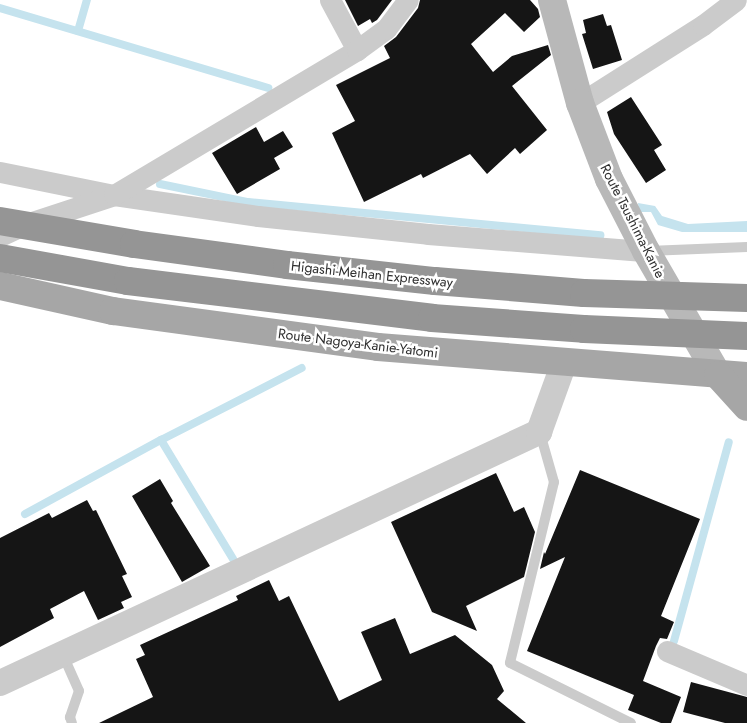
<!DOCTYPE html>
<style>
body{margin:0}
#map{position:relative;width:747px;height:723px;overflow:hidden;background:#fff;font-family:Jost,sans-serif}
div>[style]{position:absolute}
.water>*{inset:0;background:#c5e3ee}
.stream>*{height:8px;margin:-4px;padding:0 4px;transform-origin:4px;border-radius:4px;background:#c5e3ee}
.building>*{inset:0;background:#151515}
.service>*{height:10px;margin:-5px;padding:0 5px;transform-origin:5px;border-radius:5px;background:#cbcbcb}
.minor>*{height:21px;margin:-10.5px;padding:0 10.5px;transform-origin:10.5px;border-radius:10.5px;background:#cbcbcb}
.tertiary>*{height:26px;margin:-13px;padding:0 13px;transform-origin:13px;border-radius:13px;background:#cbcbcb}
.secondary>*{height:28px;margin:-14px;padding:0 14px;transform-origin:14px;border-radius:14px;background:#b8b8b8}
.primary>*{height:28px;margin:-14px;padding:0 14px;transform-origin:14px;border-radius:14px;background:#a6a6a6}
.motorway-bridge>*{height:28px;margin:-14px;padding:0 14px;transform-origin:14px;border-radius:14px;background:#959595}
span{translate:-50% -50%;white-space:nowrap;text-align:center;line-height:1.15;-webkit-text-stroke:5px #fff;paint-order:stroke}
.street-label{font-size:14px;color:#2e2e2e}
</style>
<div id="map">
<div class="water">
<div style="clip-path:polygon(638px 203px,655px 206px,662px 216px,688px 224px,747px 221px,747px 232px,682px 232px,658px 225px,651px 212px,639px 212px)"></div>
</div>
<div class="stream">
<div style="left:0;top:8px;width:280px;rotate:16.6deg"></div>
<div style="left:78px;top:31px;width:32px;rotate:-74deg"></div>
<div style="left:160px;top:184px;width:90px;rotate:11.6deg"></div>
<div style="left:248px;top:202px;width:354px;rotate:5.4deg"></div>
<div style="left:161px;top:440px;width:139px;rotate:58.8deg"></div>
<div style="left:25px;top:514px;width:155px;rotate:-28.6deg"></div>
<div style="left:161px;top:440px;width:158px;rotate:-27.1deg"></div>
<div style="left:674px;top:641px;width:206px;rotate:-74.6deg"></div>
</div>
<div class="building">
<div style="clip-path:polygon(345px 0,392px 0,377px 20px,372px 23px,370px 19px,358px 26px)"></div>
<div style="clip-path:polygon(420px 0,530px 0,538px 9px,540px 17px,524px 32px,505px 13px,471px 44px,493px 72px,512px 56px,548px 45px,551px 55px,512px 86px,547px 130px,520px 154px,515px 148px,487px 174px,470px 154px,423px 178px,421px 174px,364px 202px,332px 133px,355px 121px,336px 85px,390px 58px,384px 46px,396px 37px,418px 8px)"></div>
<div style="clip-path:polygon(603px 14px,607px 26px,611px 25px,622px 60px,593px 69px,582px 34px,586px 33px,583px 20px)"></div>
<div style="clip-path:polygon(631px 97px,662px 145px,654px 150px,666px 170px,646px 183px,614px 134px,607px 112px)"></div>
<div style="clip-path:polygon(256px 127px,264px 142px,283px 131px,293px 147px,274px 158px,280px 169px,237px 194px,212px 153px)"></div>
<div style="clip-path:polygon(580px 470px,700px 519px,661px 616px,674px 622px,667px 639px,660px 638px,656px 646px,643px 681px,681px 697px,671px 723px,661px 723px,628px 710px,634px 695px,527px 651px,565px 557px,540px 569px,544px 552px,545px 554px)"></div>
<div style="clip-path:polygon(496px 473px,514px 512px,524px 507px,535px 532px,524px 577px,466px 606px,477px 631px,432px 612px,391px 522px)"></div>
<div style="clip-path:polygon(160px 479px,173px 501px,171px 503px,210px 566px,182px 582px,132px 496px)"></div>
<div style="clip-path:polygon(87px 500px,93px 511px,96px 510px,127px 574px,122px 576px,132px 597px,121px 602px,124px 608px,98px 620px,84px 591px,50px 609px,54px 618px,0 647px,0 538px,49px 513px,52px 518px)"></div>
<div style="clip-path:polygon(269px 580px,279px 601px,289px 596px,339px 701px,382px 680px,361px 632px,395px 618px,410px 654px,455px 635px,492px 665px,504px 691px,497px 699px,526px 723px,99px 723px,153px 697px,136px 659px,145px 655px,140px 645px,238px 600px,236px 596px)"></div>
<div style="clip-path:polygon(691px 682px,747px 697px,747px 723px,725px 723px,683px 712px)"></div>
</div>
<div class="service">
<div style="left:648px;top:251px;width:99px;rotate:-2.3deg"></div>
<div style="left:540px;top:433px;width:51px;rotate:74.1deg"></div>
<div style="left:554px;top:482px;width:186px;rotate:103.7deg"></div>
<div style="left:510px;top:663px;width:135px;rotate:26.4deg"></div>
<div style="left:63px;top:655px;width:39px;rotate:66deg"></div>
<div style="left:79px;top:691px;width:28px;rotate:109deg"></div>
<div style="left:70px;top:717px;width:6px;rotate:72deg"></div>
</div>
<div class="minor">
<div style="left:330px;top:0;width:57px;rotate:61.6deg"></div>
<div style="left:580px;top:103px;width:146px;rotate:-32.4deg"></div>
<div style="left:703px;top:25px;width:41px;rotate:-37.1deg"></div>
<div style="left:0;top:172px;width:116px;rotate:11.4deg"></div>
<div style="left:114px;top:195px;width:146px;rotate:8.3deg"></div>
<div style="left:258px;top:216px;width:171px;rotate:6deg"></div>
<div style="left:428px;top:234px;width:219px;rotate:4.5deg"></div>
<div style="left:0;top:236px;width:29px;rotate:-25deg"></div>
<div style="left:26px;top:224px;width:93px;rotate:-18.2deg"></div>
<div style="left:114px;top:195px;width:283px;rotate:-30.8deg"></div>
<div style="left:357px;top:50px;width:36px;rotate:-36deg"></div>
<div style="left:386px;top:29px;width:36px;rotate:-53deg"></div>
<div style="left:667px;top:651px;width:87px;rotate:23deg"></div>
</div>
<div class="tertiary">
<div style="left:0;top:683px;width:595px;rotate:-24.97deg"></div>
<div style="left:539px;top:432px;width:73px;rotate:-70.1deg"></div>
</div>
<div class="secondary">
<div style="left:552px;top:0;width:107px;rotate:74.8deg"></div>
<div style="left:580px;top:103px;width:81px;rotate:69.1deg"></div>
<div style="left:609px;top:179px;width:81px;rotate:62.8deg"></div>
<div style="left:646px;top:251px;width:143px;rotate:59.9deg"></div>
</div>
<div class="primary">
<div style="left:0;top:286px;width:116px;rotate:12.5deg"></div>
<div style="left:113px;top:311px;width:267px;rotate:7.7deg"></div>
<div style="left:378px;top:347px;width:370px;rotate:4.5deg"></div>
<div style="left:718px;top:375px;width:43px;rotate:47.8deg"></div>
</div>
<div class="motorway-bridge">
<div style="left:0;top:221px;width:136px;rotate:9.7deg"></div>
<div style="left:134px;top:244px;width:154px;rotate:7.8deg"></div>
<div style="left:287px;top:265px;width:149px;rotate:6.2deg"></div>
<div style="left:435px;top:281px;width:149px;rotate:4.6deg"></div>
<div style="left:584px;top:293px;width:163px;rotate:1.8deg"></div>
<div style="left:0;top:258px;width:130px;rotate:10.2deg"></div>
<div style="left:128px;top:281px;width:306px;rotate:6.9deg"></div>
<div style="left:432px;top:318px;width:152px;rotate:4.1deg"></div>
<div style="left:584px;top:329px;width:163px;rotate:2.5deg"></div>
</div>
<div class="street-label">
<span style="left:633px;top:221px;rotate:63deg">Route Tsushima-Kanie</span>
<span style="left:372px;top:274px;rotate:6deg">Higashi-Meihan Expressway</span>
<span style="left:358px;top:343px;rotate:7deg">Route Nagoya-Kanie-Yatomi</span>
</div>
</div>
